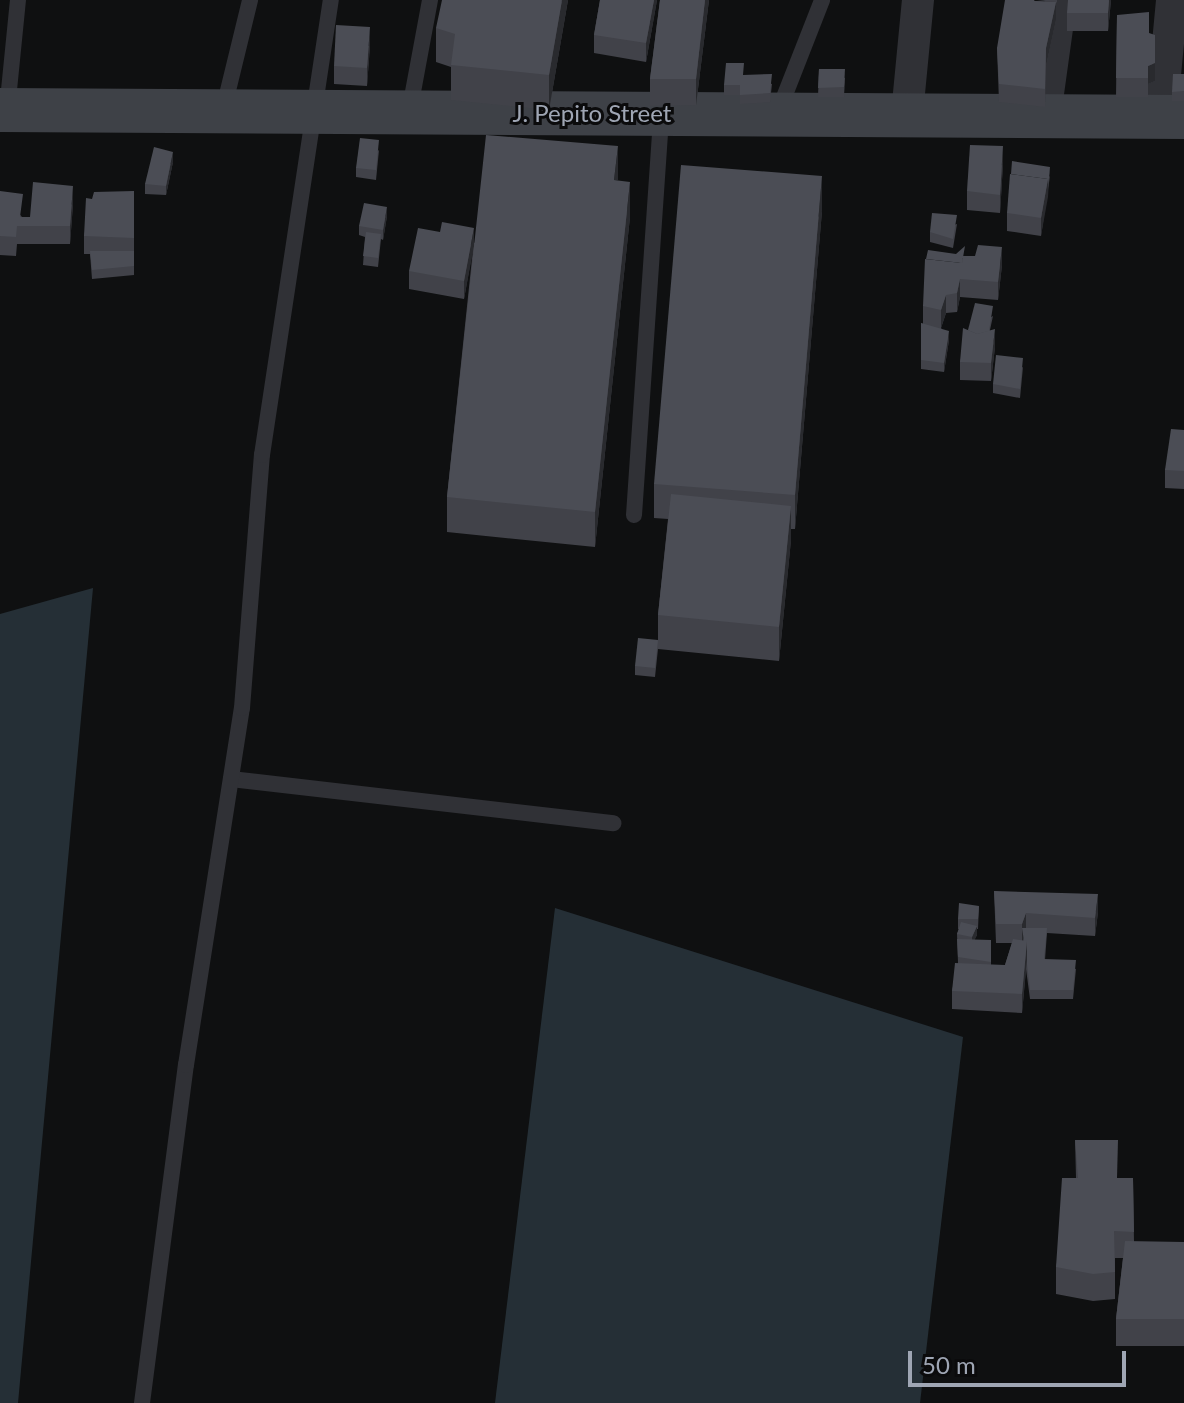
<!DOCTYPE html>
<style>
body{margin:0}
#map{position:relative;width:1184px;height:1403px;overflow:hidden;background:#0f1011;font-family:Lato,sans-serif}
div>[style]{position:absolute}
.water>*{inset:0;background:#252f36}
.lane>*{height:16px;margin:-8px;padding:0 8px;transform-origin:8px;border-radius:8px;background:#303136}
.street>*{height:32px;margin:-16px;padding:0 16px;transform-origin:16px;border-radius:16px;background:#303136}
.secondary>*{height:44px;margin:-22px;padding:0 22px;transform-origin:22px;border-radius:22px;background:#3e4147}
.wall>*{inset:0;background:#414249}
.shaded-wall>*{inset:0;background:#292a2e}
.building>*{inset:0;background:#4b4d55}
span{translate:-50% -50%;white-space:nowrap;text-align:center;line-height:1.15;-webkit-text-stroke:6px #0b0b0c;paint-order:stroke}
.street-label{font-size:24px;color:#9fa6b4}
.scale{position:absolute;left:908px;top:1351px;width:218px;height:36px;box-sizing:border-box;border:4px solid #9fa6b4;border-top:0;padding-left:10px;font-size:24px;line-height:28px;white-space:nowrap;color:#9fa6b4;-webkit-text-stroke:6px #0b0b0c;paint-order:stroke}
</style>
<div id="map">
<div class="water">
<div style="clip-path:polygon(93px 588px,18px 1403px,0 1403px,0 614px)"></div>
<div style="clip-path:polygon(555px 908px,963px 1037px,920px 1403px,495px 1403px)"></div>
</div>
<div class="lane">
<div style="left:224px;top:107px;width:110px;rotate:-76.3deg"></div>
<div style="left:410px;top:108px;width:110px;rotate:-79.5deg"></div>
<div style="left:7px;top:110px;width:111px;rotate:-84.3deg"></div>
<div style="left:779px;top:110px;width:118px;rotate:-68.6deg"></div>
<div style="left:634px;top:515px;width:402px;rotate:-86.1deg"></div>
<div style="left:231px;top:779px;width:385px;rotate:6.6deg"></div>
<div style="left:142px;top:1403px;width:341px;rotate:-82.6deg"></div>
<div style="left:186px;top:1065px;width:361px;rotate:-81.1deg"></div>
<div style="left:242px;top:708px;width:254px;rotate:-85.5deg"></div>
<div style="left:262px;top:455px;width:460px;rotate:-81.4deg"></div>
</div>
<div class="street">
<div style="left:907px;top:114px;width:115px;rotate:-84.5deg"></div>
<div style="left:1045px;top:115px;width:116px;rotate:-82.1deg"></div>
<div style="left:1161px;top:117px;width:118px;rotate:-84.6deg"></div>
</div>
<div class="secondary">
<div style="left:0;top:110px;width:1184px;rotate:0.34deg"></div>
</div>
<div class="wall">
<div style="clip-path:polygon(568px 0,549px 110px,451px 100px,451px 67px,436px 62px,436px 28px)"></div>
<div style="clip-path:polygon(600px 0,657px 0,646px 62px,594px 53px,594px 35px)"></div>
<div style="clip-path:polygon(660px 0,709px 0,696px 105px,650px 106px,650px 79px)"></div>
<div style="clip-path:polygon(1035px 0,1035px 1px,1055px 2px,1037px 0,1057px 0,1057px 3px,1056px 2px,1056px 20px,1046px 66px,1045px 107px,999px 102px,997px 48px)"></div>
<div style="clip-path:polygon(1111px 0,1108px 31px,1067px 31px,1067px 13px)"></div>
<div style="clip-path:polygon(1117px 15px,1149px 33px,1155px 81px,1148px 84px,1148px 97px,1116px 97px)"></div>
<div style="clip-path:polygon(370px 45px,367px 86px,334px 84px,334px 66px)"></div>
<div style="clip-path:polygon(819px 69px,845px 78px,844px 97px,818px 97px)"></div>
<div style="clip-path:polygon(1184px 74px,1184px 101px,1172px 101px,1172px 92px)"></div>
<div style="clip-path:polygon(744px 75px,772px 84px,770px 102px,740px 104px,740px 95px,724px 95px,724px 85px)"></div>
<div style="clip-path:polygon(379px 150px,376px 180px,356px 177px,356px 168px)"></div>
<div style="clip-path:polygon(173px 162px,166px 195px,145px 194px,145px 184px)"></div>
<div style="clip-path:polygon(1003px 164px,1000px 213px,967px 210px,967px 191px)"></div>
<div style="clip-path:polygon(1050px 176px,1041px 236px,1007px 231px,1007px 213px)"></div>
<div style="clip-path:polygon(618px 181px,630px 217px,595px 547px,447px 532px,447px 497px,473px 249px,464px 299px,409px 289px,409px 271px)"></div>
<div style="clip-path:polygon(0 191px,22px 217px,30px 217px,73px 204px,70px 244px,17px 244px,16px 256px,0 255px)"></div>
<div style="clip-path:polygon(134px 191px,134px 275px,92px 279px,90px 254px,84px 254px,84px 236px,92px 199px)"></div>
<div style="clip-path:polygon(822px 211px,795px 529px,791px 529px,791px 540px,779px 661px,658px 649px,655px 677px,635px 675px,635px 666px,658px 640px,658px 615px,668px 519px,654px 518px,654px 484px)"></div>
<div style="clip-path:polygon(387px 216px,383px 240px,381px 239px,378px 267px,363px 265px,365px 237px,359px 235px,359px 226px)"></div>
<div style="clip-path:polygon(957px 224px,953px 248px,930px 242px,930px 232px)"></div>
<div style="clip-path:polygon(965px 256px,1002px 265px,998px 300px,960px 297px,957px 312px,946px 313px,941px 328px,949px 340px,944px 372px,921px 369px,921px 323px,923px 324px,923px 306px)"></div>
<div style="clip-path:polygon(993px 316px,990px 330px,995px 347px,991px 381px,960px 380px,960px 362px,968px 330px)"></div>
<div style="clip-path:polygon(1023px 367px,1020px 398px,993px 393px,993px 384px)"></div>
<div style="clip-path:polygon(1184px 430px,1184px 489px,1165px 488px,1165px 470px)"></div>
<div style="clip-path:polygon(994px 891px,1098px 912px,1095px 936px,1047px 933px,1045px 960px,1076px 969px,1073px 999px,1030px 999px,1026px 969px,1022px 1013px,952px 1009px,952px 991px,958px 963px,957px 934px,959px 929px,958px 929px,958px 919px,979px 906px,978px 929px,977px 929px,977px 935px,974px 940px,991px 940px,991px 965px,1005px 965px,1012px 943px,996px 943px)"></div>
<div style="clip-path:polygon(1075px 1140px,1117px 1178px,1133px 1178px,1134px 1242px,1184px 1242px,1184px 1346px,1116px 1346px,1116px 1319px,1123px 1258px,1115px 1258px,1115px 1299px,1093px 1301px,1056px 1294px,1056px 1267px,1076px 1178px)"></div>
</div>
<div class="shaded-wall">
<div style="clip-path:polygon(562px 0,568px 0,549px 110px,549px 75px)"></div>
<div style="clip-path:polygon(654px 0,657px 0,646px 62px,646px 43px)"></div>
<div style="clip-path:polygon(705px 0,709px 0,696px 105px,696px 79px)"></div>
<div style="clip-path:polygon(1109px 0,1111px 0,1108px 31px,1108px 13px)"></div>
<div style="clip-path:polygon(1056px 2px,1056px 20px,1046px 66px,1045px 107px,1046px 48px)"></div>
<div style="clip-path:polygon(370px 27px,370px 45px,367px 86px,367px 68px)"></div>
<div style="clip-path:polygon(1155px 63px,1155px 81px,1148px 84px,1148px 66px)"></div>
<div style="clip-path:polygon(618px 146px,618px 180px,614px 180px)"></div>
<div style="clip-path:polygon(1003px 146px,1003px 164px,1000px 213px,1000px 195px)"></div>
<div style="clip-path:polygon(173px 152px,173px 162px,166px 195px,166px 186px)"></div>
<div style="clip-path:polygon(1050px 167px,1048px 197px,1041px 236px,1041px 218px)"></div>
<div style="clip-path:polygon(822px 176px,822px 211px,795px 529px,795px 495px)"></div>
<div style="clip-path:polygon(630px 182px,630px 217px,595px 547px,595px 512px)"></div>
<div style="clip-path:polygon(73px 186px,73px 204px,70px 244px,70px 226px)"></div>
<div style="clip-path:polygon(387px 207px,387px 216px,383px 240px,383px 230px)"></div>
<div style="clip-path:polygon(474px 228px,474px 246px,464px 299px,464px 281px)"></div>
<div style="clip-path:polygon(1002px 247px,1002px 265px,998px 300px,998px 282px)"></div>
<div style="clip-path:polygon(960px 279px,960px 297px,957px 312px,957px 293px)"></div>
<div style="clip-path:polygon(946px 295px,946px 313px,941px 328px,941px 310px)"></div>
<div style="clip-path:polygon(995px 329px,995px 347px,991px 381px,991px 363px)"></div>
<div style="clip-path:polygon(949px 331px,949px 340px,944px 372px,944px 363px)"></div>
<div style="clip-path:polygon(791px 506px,791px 540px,779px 661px,779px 627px)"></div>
<div style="clip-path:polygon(1098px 894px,1098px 912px,1095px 936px,1095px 918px)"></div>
<div style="clip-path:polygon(1026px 913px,1026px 932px,1022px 943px,1022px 924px)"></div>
<div style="clip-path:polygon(977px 926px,977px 935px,972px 946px,972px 937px)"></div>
<div style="clip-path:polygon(1027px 941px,1027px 960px,1022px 1013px,1022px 994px)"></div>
</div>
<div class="building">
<div style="clip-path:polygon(442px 0,562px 0,549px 75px,451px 65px,455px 34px,436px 28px)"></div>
<div style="clip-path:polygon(600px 0,654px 0,646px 43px,594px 35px)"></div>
<div style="clip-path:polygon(660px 0,705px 0,696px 79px,650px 79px)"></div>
<div style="clip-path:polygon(1005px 0,1034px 0,1034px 1px,1056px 2px,1046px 48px,1045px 89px,999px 84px,997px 48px)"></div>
<div style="clip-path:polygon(1068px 0,1109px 0,1108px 13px,1067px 13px)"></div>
<div style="clip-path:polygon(1149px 12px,1149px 33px,1155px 35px,1155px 63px,1148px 66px,1148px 78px,1116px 78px,1117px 15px)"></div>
<div style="clip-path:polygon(336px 25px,370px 27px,367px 68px,334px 66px)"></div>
<div style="clip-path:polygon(726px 63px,744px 63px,743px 75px,772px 74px,770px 93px,740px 95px,740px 85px,724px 85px)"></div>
<div style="clip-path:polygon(819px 69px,845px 69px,844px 87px,818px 88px)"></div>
<div style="clip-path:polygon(1173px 74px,1184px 74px,1184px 91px,1172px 92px)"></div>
<div style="clip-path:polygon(486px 135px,618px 146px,614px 180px,630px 182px,595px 512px,447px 497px)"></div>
<div style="clip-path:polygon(360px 138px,379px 140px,376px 170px,356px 168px)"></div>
<div style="clip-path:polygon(970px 145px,1003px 146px,1000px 195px,967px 191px)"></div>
<div style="clip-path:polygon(154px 147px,173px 152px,166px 186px,145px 184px)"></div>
<div style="clip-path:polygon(1012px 161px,1050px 167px,1048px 188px,1048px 179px,1011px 174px)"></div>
<div style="clip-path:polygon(681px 165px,822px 176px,795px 495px,654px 484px)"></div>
<div style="clip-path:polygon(1010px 174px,1048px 179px,1041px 218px,1007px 213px)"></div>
<div style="clip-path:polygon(33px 182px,73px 186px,70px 226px,17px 226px,16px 237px,0 236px,0 191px,23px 194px,20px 217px,30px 217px)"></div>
<div style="clip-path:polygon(134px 191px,134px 238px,84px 236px,86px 198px,92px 199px,94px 192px)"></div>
<div style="clip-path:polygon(364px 203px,387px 207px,383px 230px,359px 226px)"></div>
<div style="clip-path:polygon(932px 213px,957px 215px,953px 239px,930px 232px)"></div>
<div style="clip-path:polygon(442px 222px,474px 228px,464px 281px,409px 271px,418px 228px,440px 232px)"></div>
<div style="clip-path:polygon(366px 232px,381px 234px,378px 258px,363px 256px)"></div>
<div style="clip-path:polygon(978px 245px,1002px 247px,998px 282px,960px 279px,957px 293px,946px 295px,941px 310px,923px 306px,925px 259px,962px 263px,963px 256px,975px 256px)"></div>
<div style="clip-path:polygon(965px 246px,962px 263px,926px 259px,928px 250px,956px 254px)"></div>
<div style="clip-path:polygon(90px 251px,134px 251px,134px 266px,92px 270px)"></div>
<div style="clip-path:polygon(975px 303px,993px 306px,989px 331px,977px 334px,968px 330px)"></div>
<div style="clip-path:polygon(921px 323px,949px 331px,944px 363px,921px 360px)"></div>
<div style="clip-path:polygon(963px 328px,977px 334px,995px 329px,991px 363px,960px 362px)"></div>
<div style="clip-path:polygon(996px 355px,1023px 358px,1020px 389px,993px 384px)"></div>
<div style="clip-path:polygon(1171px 429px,1184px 430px,1184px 471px,1165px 470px)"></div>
<div style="clip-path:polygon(671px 494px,791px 506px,779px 627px,658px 615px)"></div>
<div style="clip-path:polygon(638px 638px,658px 640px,655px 668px,635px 666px)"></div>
<div style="clip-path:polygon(994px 891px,1098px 894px,1095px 918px,1026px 913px,1022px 924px,996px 924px)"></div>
<div style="clip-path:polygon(959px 903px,979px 906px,978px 919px,958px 919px)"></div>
<div style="clip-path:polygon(961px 922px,977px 926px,972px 937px,957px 934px)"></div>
<div style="clip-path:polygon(1022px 928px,1047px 928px,1044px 959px,1076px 960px,1073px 990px,1030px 990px,1027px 964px,1027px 941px,1024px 941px)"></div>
<div style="clip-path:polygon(957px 939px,991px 940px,991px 962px,958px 957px)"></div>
<div style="clip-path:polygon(1013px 939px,1027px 941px,1022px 994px,952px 991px,955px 963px,1005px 965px)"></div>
<div style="clip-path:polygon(1075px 1140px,1118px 1140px,1117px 1178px,1078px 1178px)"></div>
<div style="clip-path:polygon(1062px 1178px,1133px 1178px,1134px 1232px,1114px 1231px,1115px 1272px,1093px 1274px,1056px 1267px)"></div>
<div style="clip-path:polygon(1125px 1241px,1184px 1242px,1184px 1319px,1116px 1319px)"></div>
</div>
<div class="street-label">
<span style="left:592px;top:113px">J. Pepito Street</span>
</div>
<div class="scale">50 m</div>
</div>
